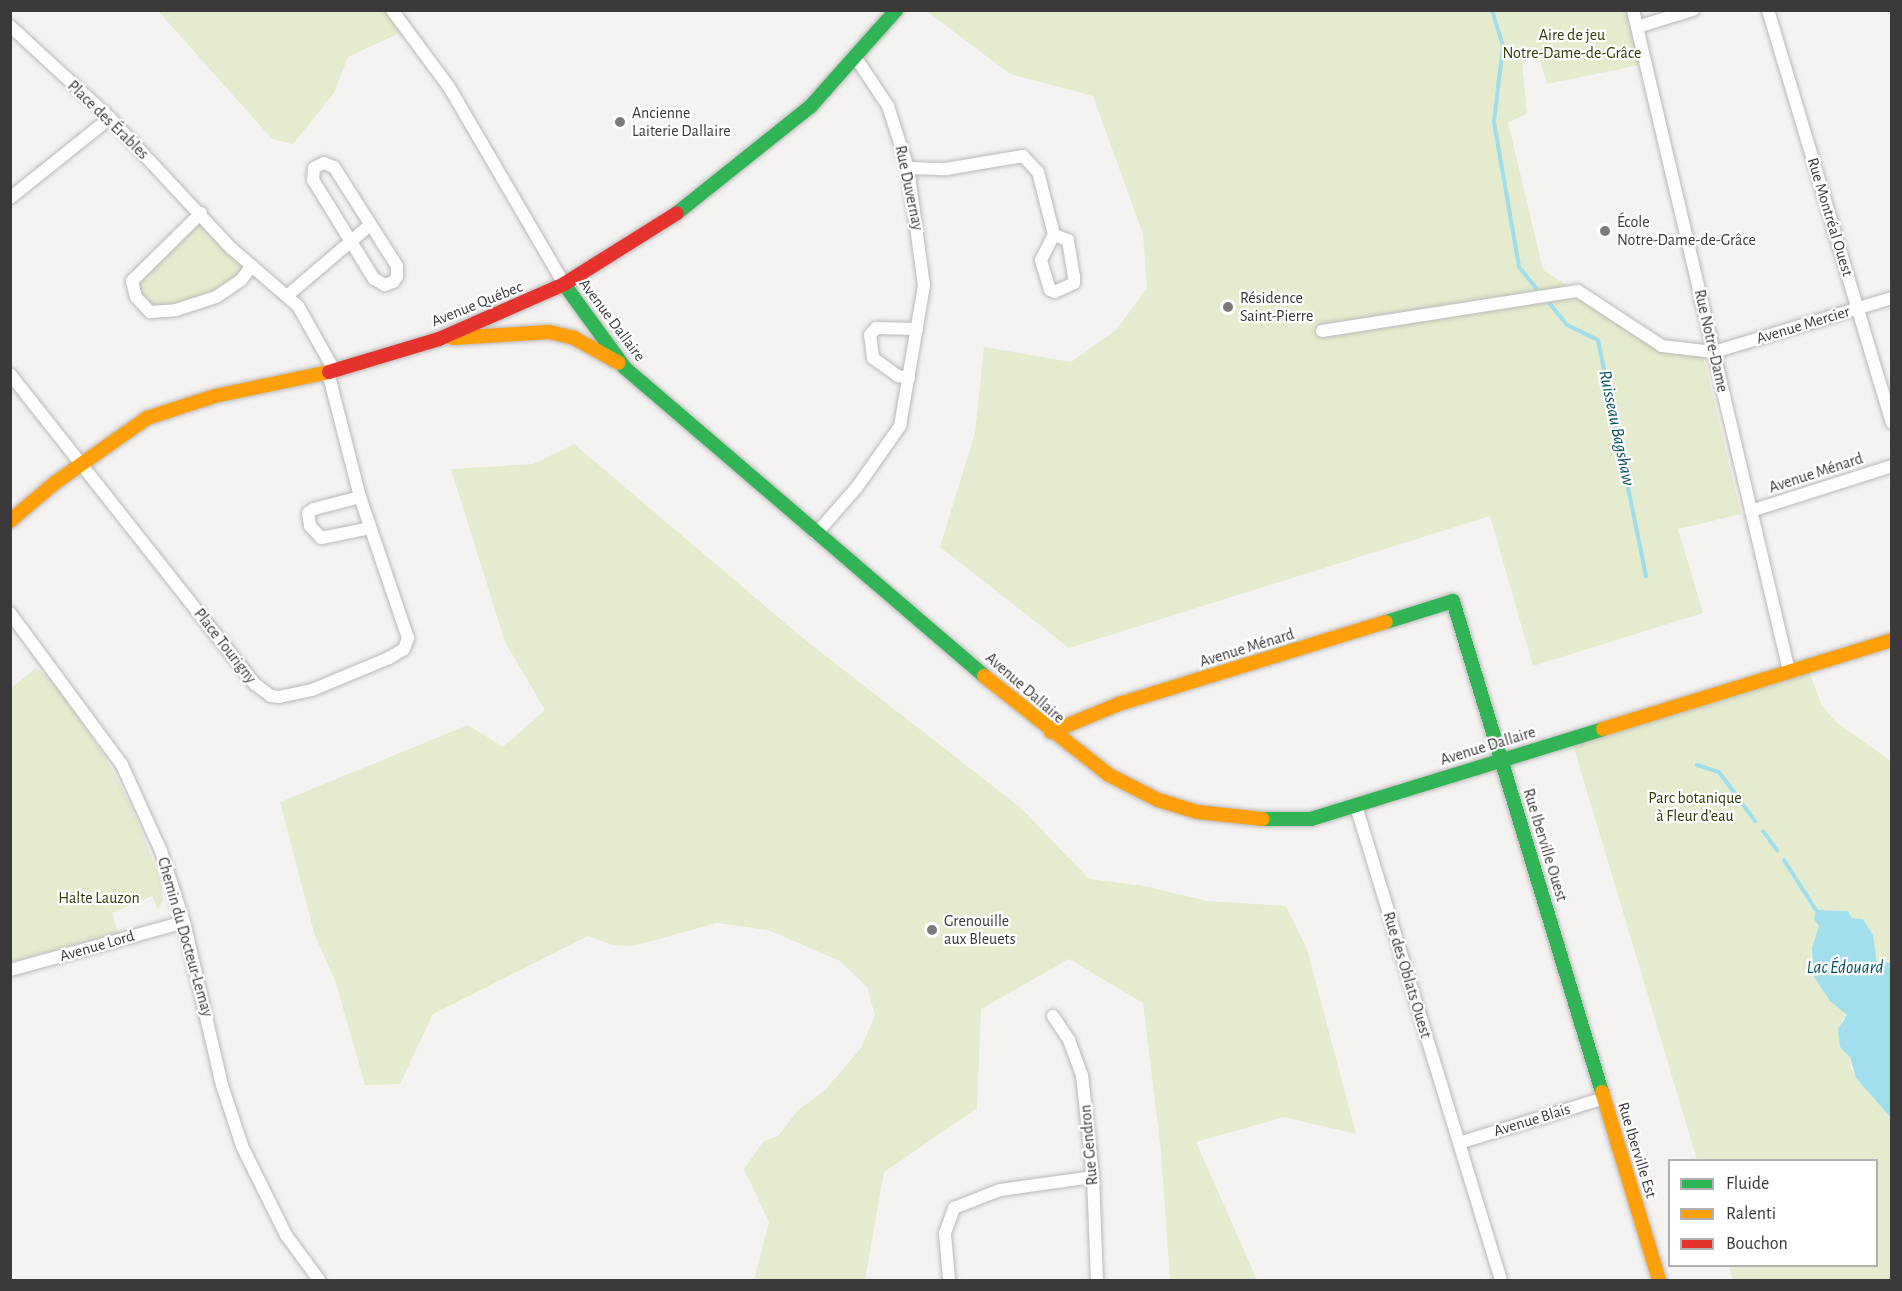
<!DOCTYPE html>
<meta charset="utf-8">
<style>
body{margin:0}
#map{position:relative;width:1902px;height:1291px;overflow:hidden;background:#f5f3f2;font-family:"Alegreya Sans",sans-serif}
div>[style]{position:absolute}
.green>*{inset:0;background:#e4ebce}
.water>*{inset:0;background:#a1deec}
.stream>*{height:4px;margin:-2px;padding:0 2px;transform-origin:2px;border-radius:2px;background:#a1deec}
.roads{filter:drop-shadow(0 0 2px #bab9b8) drop-shadow(0 0 2px #bab9b8)}
.street>*{height:12px;margin:-6px;padding:0 6px;transform-origin:6px;border-radius:6px;background:#fefdfd}
.fast>*{height:14px;margin:-7px;padding:0 7px;transform-origin:7px;border-radius:7px;background:#30b455}
.slow>*{height:14px;margin:-7px;padding:0 7px;transform-origin:7px;border-radius:7px;background:#ff9f0a}
.jam>*{height:14px;margin:-7px;padding:0 7px;transform-origin:7px;border-radius:7px;background:#e5322d}
.dots>*{width:16px;height:16px;translate:-50% -50%;box-sizing:border-box;border:3px solid #fff;border-radius:50%}
span{translate:-50% -50%;white-space:nowrap;text-align:center;line-height:1.15;-webkit-text-stroke:4.5px #fff;paint-order:stroke}
.park-label{font-size:16px;color:#323c09}
.poi-label{font-size:16px;color:#3b3939}
.left{translate:0 -50%;text-align:left}
.street-label{font-size:16px;color:#3b3939}
.water-label{font-size:18px;color:#005160;font-style:italic}
.frame{position:absolute;inset:0;border:12px solid #3b3939;pointer-events:none}
.legend{position:absolute;left:1668px;top:1159px;width:210px;height:108px;box-sizing:border-box;background:#fff;border:2px solid #b1b0b0;margin:0;padding:8px 10px;list-style:none;font-size:18px;color:#3b3939}
.legend li{display:flex;align-items:center;gap:12px;height:30px}
.legend b{width:30px;border:2px solid #b1b0b0}
</style>
<div id="map">
<div class="green">
<div style="clip-path:polygon(158px 11px,398px 11px,406px 30px,348px 57px,334px 93px,293px 144px,272px 139px)"></div>
<div style="clip-path:polygon(1626px 11px,1640px 65px,1547px 84px,1536px 47px,1521px 51px,1527px 114px,1508px 122px,1543px 270px,1662px 346px,1702px 351px,1741px 514px,1678px 529px,1703px 613px,1533px 666px,1490px 516px,1069px 648px,940px 547px,975px 433px,984px 347px,1071px 362px,1116px 330px,1147px 288px,1143px 234px,1093px 96px,1010px 74px,925px 10px)"></div>
<div style="clip-path:polygon(201px 213px,252px 266px,216px 297px,150px 312px,132px 281px)"></div>
<div style="clip-path:polygon(574px 444px,804px 639px,1021px 808px,1089px 879px,1145px 886px,1207px 901px,1286px 906px,1307px 949px,1356px 1134px,1284px 1117px,1196px 1142px,1257px 1280px,1170px 1280px,1161px 1152px,1143px 1003px,1069px 959px,981px 1009px,977px 1108px,884px 1172px,865px 1280px,754px 1280px,769px 1222px,744px 1169px,763px 1142px,779px 1135px,798px 1110px,825px 1090px,861px 1048px,875px 1015px,867px 987px,840px 961px,768px 930px,717px 923px,633px 946px,613px 945px,588px 936px,433px 1014px,400px 1084px,365px 1085px,335px 980px,315px 936px,280px 802px,468px 725px,503px 747px,545px 710px,505px 642px,451px 469px,533px 464px)"></div>
<div style="clip-path:polygon(1807px 666px,1822px 706px,1837px 723px,1891px 761px,1891px 964px,1887px 962px,1878px 972px,1873px 935px,1863px 919px,1852px 918px,1848px 911px,1824px 910px,1817px 922px,1819px 927px,1811px 956px,1813px 975px,1847px 1016px,1842px 1020px,1840px 1047px,1850px 1057px,1851px 1068px,1868px 1092px,1891px 1118px,1891px 1280px,1733px 1280px,1729px 1266px,1876px 1266px,1876px 1160px,1697px 1160px,1571px 738px)"></div>
<div style="clip-path:polygon(36px 668px,53px 681px,106px 758px,133px 810px,161px 882px,163px 900px,158px 910px,152px 896px,112px 913px,118px 933px,11px 962px,11px 688px)"></div>
</div>
<div class="water">
<div style="clip-path:polygon(1816px 910px,1848px 911px,1852px 918px,1863px 919px,1873px 935px,1878px 971px,1887px 962px,1891px 964px,1891px 1118px,1856px 1078px,1850px 1057px,1840px 1047px,1838px 1029px,1847px 1015px,1830px 1001px,1813px 975px,1812px 948px,1819px 926px,1814px 919px)"></div>
</div>
<div class="stream">
<div style="left:1492px;top:10px;width:38px;rotate:73deg"></div>
<div style="left:1503px;top:46px;width:77px;rotate:96.8deg"></div>
<div style="left:1494px;top:122px;width:147px;rotate:80.2deg"></div>
<div style="left:1519px;top:267px;width:27px;rotate:51deg"></div>
<div style="left:1550px;top:304px;width:27px;rotate:51deg"></div>
<div style="left:1567px;top:325px;width:34px;rotate:26deg"></div>
<div style="left:1598px;top:340px;width:241px;rotate:78.5deg"></div>
<div style="left:1697px;top:765px;width:23px;rotate:18deg"></div>
<div style="left:1719px;top:772px;width:61px;rotate:53.7deg"></div>
<div style="left:1763px;top:831px;width:24px;rotate:54deg"></div>
<div style="left:1784px;top:860px;width:59px;rotate:57.4deg"></div>
</div>
<div class="roads">
<div class="street">
<div style="left:392px;top:10px;width:96px;rotate:53.5deg"></div>
<div style="left:449px;top:87px;width:228px;rotate:59.7deg"></div>
<div style="left:1633px;top:10px;width:679px;rotate:76.72deg"></div>
<div style="left:1768px;top:10px;width:431px;rotate:73.3deg"></div>
<div style="left:10px;top:26px;width:136px;rotate:42.6deg"></div>
<div style="left:110px;top:118px;width:178px;rotate:47.1deg"></div>
<div style="left:231px;top:248px;width:89px;rotate:40.9deg"></div>
<div style="left:298px;top:306px;width:73px;rotate:60.6deg"></div>
<div style="left:1637px;top:27px;width:59px;rotate:-16.9deg"></div>
<div style="left:324px;top:163px;width:11px;rotate:22deg"></div>
<div style="left:334px;top:167px;width:117px;rotate:57.5deg"></div>
<div style="left:397px;top:266px;width:11px;rotate:90deg"></div>
<div style="left:397px;top:277px;width:6px;rotate:129deg"></div>
<div style="left:393px;top:282px;width:9px;rotate:159deg"></div>
<div style="left:385px;top:285px;width:13px;rotate:-151deg"></div>
<div style="left:374px;top:279px;width:116px;rotate:-121.6deg"></div>
<div style="left:313px;top:180px;width:12px;rotate:-85deg"></div>
<div style="left:314px;top:168px;width:11px;rotate:-27deg"></div>
<div style="left:908px;top:168px;width:38px;rotate:2deg"></div>
<div style="left:946px;top:169px;width:78px;rotate:-9.6deg"></div>
<div style="left:1023px;top:156px;width:22px;rotate:47deg"></div>
<div style="left:1038px;top:172px;width:65px;rotate:75.7deg"></div>
<div style="left:10px;top:198px;width:128px;rotate:-38.7deg"></div>
<div style="left:201px;top:213px;width:97px;rotate:135.4deg"></div>
<div style="left:132px;top:281px;width:16px;rotate:76deg"></div>
<div style="left:136px;top:297px;width:21px;rotate:47deg"></div>
<div style="left:150px;top:312px;width:26px;rotate:-4deg"></div>
<div style="left:176px;top:310px;width:42px;rotate:-18deg"></div>
<div style="left:216px;top:297px;width:30px;rotate:-34deg"></div>
<div style="left:241px;top:280px;width:18px;rotate:-52deg"></div>
<div style="left:1054px;top:235px;width:15px;rotate:20deg"></div>
<div style="left:1068px;top:240px;width:36px;rotate:81deg"></div>
<div style="left:1074px;top:276px;width:7px;rotate:90deg"></div>
<div style="left:1074px;top:283px;width:21px;rotate:155deg"></div>
<div style="left:1055px;top:292px;width:5px;rotate:-158deg"></div>
<div style="left:1050px;top:290px;width:31px;rotate:-107deg"></div>
<div style="left:1041px;top:260px;width:28px;rotate:-63deg"></div>
<div style="left:288px;top:295px;width:108px;rotate:-40.5deg"></div>
<div style="left:1322px;top:331px;width:259px;rotate:-8.9deg"></div>
<div style="left:1578px;top:291px;width:100px;rotate:33.2deg"></div>
<div style="left:1662px;top:346px;width:52px;rotate:6.6deg"></div>
<div style="left:1714px;top:352px;width:186px;rotate:-16.9deg"></div>
<div style="left:10px;top:374px;width:395px;rotate:51.7deg"></div>
<div style="left:255px;top:684px;width:20px;rotate:37deg"></div>
<div style="left:271px;top:696px;width:8px;rotate:7deg"></div>
<div style="left:279px;top:697px;width:34px;rotate:-12deg"></div>
<div style="left:312px;top:690px;width:83px;rotate:-22.6deg"></div>
<div style="left:389px;top:658px;width:17px;rotate:-31deg"></div>
<div style="left:404px;top:649px;width:12px;rotate:-70deg"></div>
<div style="left:408px;top:638px;width:149px;rotate:-108.8deg"></div>
<div style="left:360px;top:497px;width:129px;rotate:-104.4deg"></div>
<div style="left:909px;top:378px;width:11px;rotate:-170deg"></div>
<div style="left:898px;top:376px;width:31px;rotate:-144deg"></div>
<div style="left:873px;top:358px;width:23px;rotate:-97deg"></div>
<div style="left:870px;top:335px;width:9px;rotate:-49deg"></div>
<div style="left:876px;top:328px;width:41px;rotate:1.4deg"></div>
<div style="left:360px;top:497px;width:48px;rotate:165.4deg"></div>
<div style="left:314px;top:509px;width:7px;rotate:146deg"></div>
<div style="left:308px;top:513px;width:13px;rotate:81deg"></div>
<div style="left:310px;top:526px;width:16px;rotate:47deg"></div>
<div style="left:321px;top:538px;width:50px;rotate:-11.5deg"></div>
<div style="left:1751px;top:511px;width:148px;rotate:-17.7deg"></div>
<div style="left:816px;top:534px;width:62px;rotate:-48.9deg"></div>
<div style="left:857px;top:487px;width:75px;rotate:-54.8deg"></div>
<div style="left:900px;top:426px;width:142px;rotate:-80.3deg"></div>
<div style="left:924px;top:286px;width:119px;rotate:-97.7deg"></div>
<div style="left:908px;top:168px;width:65px;rotate:-107.9deg"></div>
<div style="left:888px;top:106px;width:58px;rotate:-123.7deg"></div>
<div style="left:10px;top:613px;width:189px;rotate:53.6deg"></div>
<div style="left:122px;top:765px;width:94px;rotate:65.6deg"></div>
<div style="left:161px;top:851px;width:75px;rotate:72.1deg"></div>
<div style="left:184px;top:922px;width:167px;rotate:76.9deg"></div>
<div style="left:222px;top:1085px;width:64px;rotate:71.8deg"></div>
<div style="left:242px;top:1146px;width:99px;rotate:63.7deg"></div>
<div style="left:286px;top:1235px;width:56px;rotate:53.7deg"></div>
<div style="left:1356px;top:806px;width:496px;rotate:73deg"></div>
<div style="left:10px;top:970px;width:180px;rotate:-15.4deg"></div>
<div style="left:1053px;top:1016px;width:29px;rotate:56deg"></div>
<div style="left:1069px;top:1040px;width:37px;rotate:70deg"></div>
<div style="left:1082px;top:1075px;width:103px;rotate:83.8deg"></div>
<div style="left:1093px;top:1177px;width:103px;rotate:87.8deg"></div>
<div style="left:1459px;top:1143px;width:152px;rotate:-17.2deg"></div>
<div style="left:949px;top:1280px;width:47px;rotate:-94.9deg"></div>
<div style="left:945px;top:1233px;width:27px;rotate:-70deg"></div>
<div style="left:954px;top:1208px;width:49px;rotate:-21.4deg"></div>
<div style="left:1000px;top:1190px;width:94px;rotate:-8deg"></div>
</div>
<div class="fast">
<div style="left:677px;top:213px;width:170px;rotate:-38.6deg"></div>
<div style="left:810px;top:107px;width:130px;rotate:-48.4deg"></div>
<div style="left:564px;top:284px;width:104px;rotate:54deg"></div>
<div style="left:625px;top:368px;width:473px;rotate:40.6deg"></div>
<div style="left:1386px;top:622px;width:70px;rotate:-17.4deg"></div>
<div style="left:1453px;top:601px;width:513px;rotate:73.12deg"></div>
<div style="left:1263px;top:819px;width:48px"></div>
<div style="left:1311px;top:819px;width:306px;rotate:-17.1deg"></div>
</div>
<div class="slow">
<div style="left:453px;top:338px;width:96px;rotate:-3.6deg"></div>
<div style="left:549px;top:332px;width:26px;rotate:13deg"></div>
<div style="left:574px;top:338px;width:51px;rotate:29.1deg"></div>
<div style="left:10px;top:521px;width:60px;rotate:-40.3deg"></div>
<div style="left:56px;top:482px;width:111px;rotate:-35.1deg"></div>
<div style="left:147px;top:418px;width:71px;rotate:-17.9deg"></div>
<div style="left:215px;top:396px;width:116px;rotate:-11.9deg"></div>
<div style="left:984px;top:676px;width:159px;rotate:38.4deg"></div>
<div style="left:1109px;top:775px;width:55px;rotate:27deg"></div>
<div style="left:1158px;top:800px;width:41px;rotate:17.1deg"></div>
<div style="left:1197px;top:812px;width:66px;rotate:6.1deg"></div>
<div style="left:1603px;top:729px;width:302px;rotate:-17.1deg"></div>
<div style="left:1051px;top:732px;width:74px;rotate:-22.4deg"></div>
<div style="left:1119px;top:704px;width:279px;rotate:-17.1deg"></div>
<div style="left:1602px;top:1092px;width:196px;rotate:73.1deg"></div>
</div>
<div class="jam">
<div style="left:329px;top:372px;width:115px;rotate:-16.7deg"></div>
<div style="left:439px;top:339px;width:137px;rotate:-23.7deg"></div>
<div style="left:564px;top:284px;width:133px;rotate:-32.1deg"></div>
</div>
</div>
<div class="dots">
<div style="left:620px;top:122px;background:#7c7a7a"></div>
<div style="left:1605px;top:231px;background:#7c7a7a"></div>
<div style="left:1228px;top:307px;background:#7c7a7a"></div>
<div style="left:932px;top:930px;background:#7c7a7a"></div>
</div>
<div class="park-label">
<span style="left:1572px;top:44px">Aire de jeu<br>Notre-Dame-de-Grâce</span>
<span style="left:1695px;top:807px">Parc botanique<br>à Fleur d'eau</span>
<span style="left:99px;top:898px">Halte Lauzon</span>
</div>
<div class="poi-label">
<span class="left" style="left:632px;top:122px">Ancienne<br>Laiterie Dallaire</span>
<span class="left" style="left:1617px;top:231px">École<br>Notre-Dame-de-Grâce</span>
<span class="left" style="left:1240px;top:307px">Résidence<br>Saint-Pierre</span>
<span class="left" style="left:944px;top:930px">Grenouille<br>aux Bleuets</span>
</div>
<div class="street-label">
<span style="left:108px;top:120px;rotate:44deg">Place des Érables</span>
<span style="left:909px;top:188px;rotate:78deg">Rue Duvernay</span>
<span style="left:1830px;top:217px;rotate:73deg">Rue Montréal Ouest</span>
<span style="left:477px;top:304px;rotate:-22deg">Avenue Québec</span>
<span style="left:612px;top:320px;rotate:53deg">Avenue Dallaire</span>
<span style="left:1803px;top:325px;rotate:-17deg">Avenue Mercier</span>
<span style="left:1711px;top:341px;rotate:77deg">Rue Notre-Dame</span>
<span style="left:1816px;top:473px;rotate:-18deg">Avenue Ménard</span>
<span style="left:225px;top:646px;rotate:52deg">Place Tourigny</span>
<span style="left:1247px;top:648px;rotate:-17deg">Avenue Ménard</span>
<span style="left:1025px;top:688px;rotate:41deg">Avenue Dallaire</span>
<span style="left:1488px;top:746px;rotate:-17deg">Avenue Dallaire</span>
<span style="left:1545px;top:845px;rotate:73deg">Rue Iberville Ouest</span>
<span style="left:185px;top:937px;rotate:74deg">Chemin du Docteur-Lemay</span>
<span style="left:97px;top:946px;rotate:-16deg">Avenue Lord</span>
<span style="left:1407px;top:975px;rotate:73deg">Rue des Oblats Ouest</span>
<span style="left:1532px;top:1120px;rotate:-17deg">Avenue Blais</span>
<span style="left:1089px;top:1145px;rotate:-95deg">Rue Gendron</span>
<span style="left:1637px;top:1150px;rotate:73deg">Rue Iberville Est</span>
</div>
<div class="water-label">
<span style="left:1616px;top:428px;rotate:78deg">Ruisseau Bagshaw</span>
<span style="left:1845px;top:968px">Lac Édouard</span>
</div>
<div class="frame"></div>
<ul class="legend">
<li><b style="height:8px;background:#30b455"></b>Fluide</li>
<li><b style="height:8px;background:#ff9f0a"></b>Ralenti</li>
<li><b style="height:8px;background:#e5322d"></b>Bouchon</li>
</ul>
</div>
